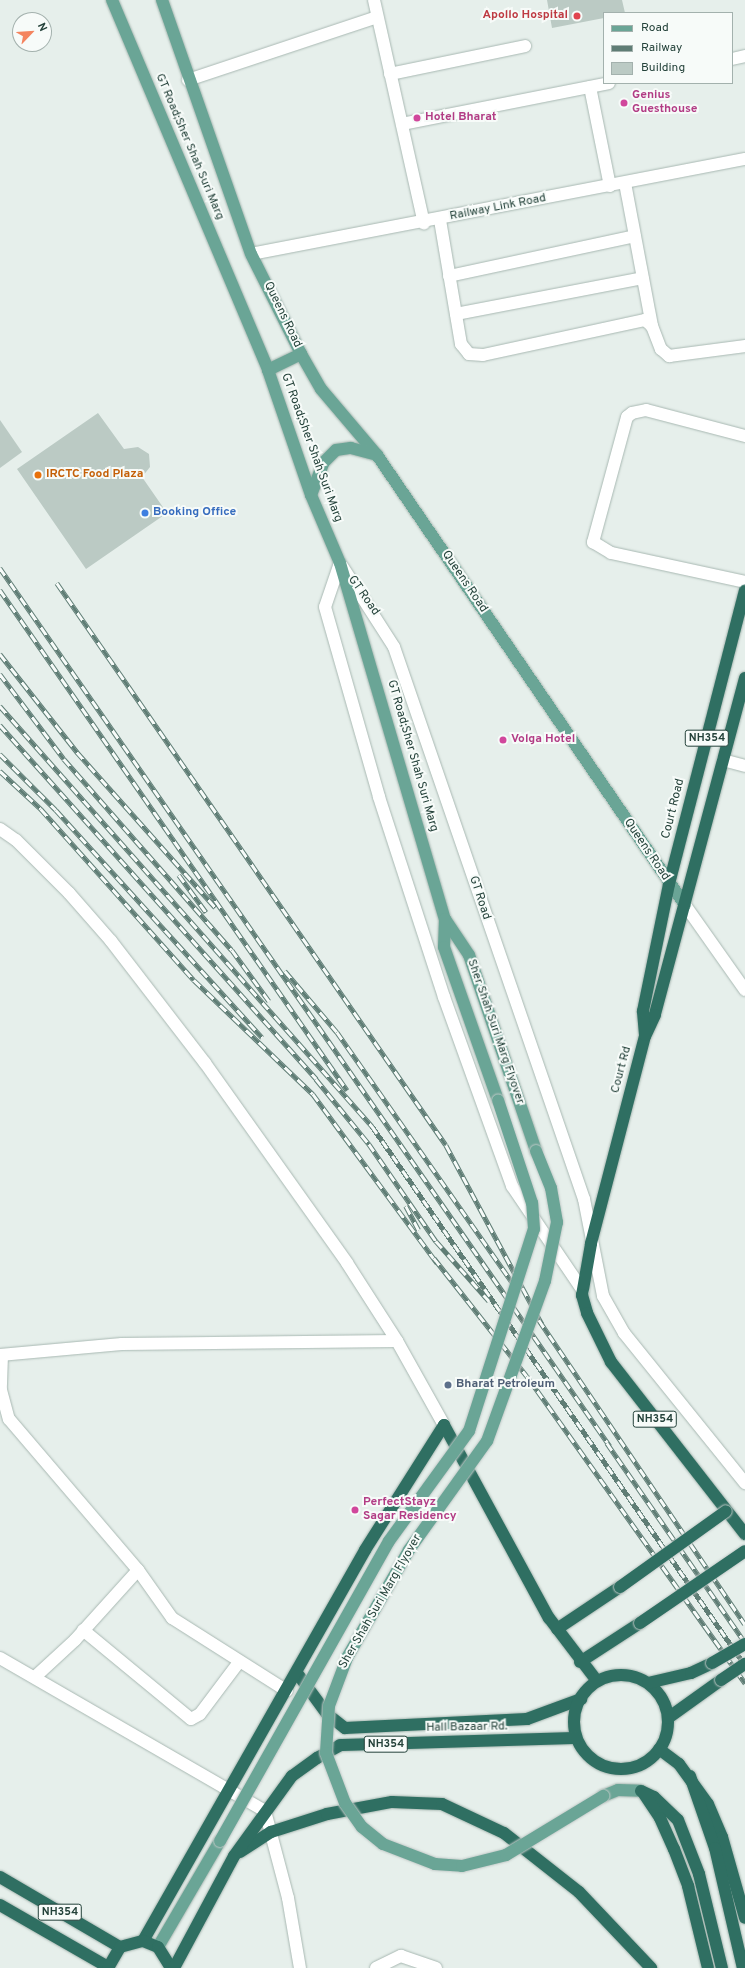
<!DOCTYPE html>
<style>
body{margin:0}
#map{position:relative;width:745px;height:1968px;overflow:hidden;background:#e6efeb;font-family:Overpass,sans-serif}
div>[style]{position:absolute}
.building>*{inset:0;background:#bbcac4}
.roads{filter:drop-shadow(0 0 1px #a8b8b2) drop-shadow(0 0 1px #a8b8b2)}
.street>*{height:12px;margin:-6px;padding:0 6px;transform-origin:6px;border-radius:6px;background:#fff}
.secondary>*{height:12px;margin:-6px;padding:0 6px;transform-origin:6px;border-radius:6px;background:#fff}
.primary>*{height:12px;margin:-6px;padding:0 6px;transform-origin:6px;border-radius:6px;background:#6aa596}
.highway>*{height:12px;margin:-6px;padding:0 6px;transform-origin:6px;border-radius:6px;background:#2f6f62}
.highway>.ring{margin:-6px;padding:0;box-sizing:content-box;background:none;border:12px solid #2f6f62;border-radius:50%}
.rail>*{height:4.5px;margin-top:-2.25px;transform-origin:0;background:repeating-linear-gradient(90deg,#f7fbf9 0 9px,#5f7d75 0 18px);box-sizing:border-box;border-block:1px solid #5f7d75}
.bridges{filter:drop-shadow(0 0 1px #c2cac8) drop-shadow(0 0 1px #c2cac8)}
.primary-bridge>*{height:12px;margin:-6px;padding:0 6px;transform-origin:6px;border-radius:6px;background:#6aa596}
.highway-bridge>*{height:12px;margin:-6px;padding:0 6px;transform-origin:6px;border-radius:6px;background:#2f6f62}
.dots>*{width:11px;height:11px;translate:-50% -50%;box-sizing:border-box;border:2px solid #f7fbf9;border-radius:50%}
span{translate:-50% -50%;white-space:nowrap;text-align:center;line-height:1.15;-webkit-text-stroke:4px #f7fbf9;paint-order:stroke}
.shield-label span{padding:1px 3px;background:#f7fbf9;border:1px solid;border-radius:3px;-webkit-text-stroke-width:0}
.shield-label{font-size:11px;color:#24423a;font-weight:700}
.health-label{font-size:12px;color:#be3a42;font-weight:700}
.right{translate:-100% -50%;text-align:right}
.hotel-label{font-size:12px;color:#b23c85;font-weight:700}
.left{translate:0 -50%;text-align:left}
.street-label{font-size:12px;color:#24423a}
.food-label{font-size:12px;color:#c56008;font-weight:700}
.shop-label{font-size:12px;color:#366cbe;font-weight:700}
.service-label{font-size:12px;color:#4e5e75;font-weight:700}
.legend{position:absolute;left:603px;top:12px;width:130px;height:72px;box-sizing:border-box;background:#f7fbf9;border:1px solid #a3b1ad;margin:0;padding:5px 7px;list-style:none;font-size:12px;color:#24423a}
.legend li{display:flex;align-items:center;gap:8px;height:20px}
.legend b{width:20px;border:1px solid #a3b1ad}
.north{position:absolute;left:12px;top:12px;width:40px;height:40px;box-sizing:border-box;background:#f7fbf9;border:1px solid #a3b1ad;border-radius:50%;rotate:65deg;font-size:11px;font-weight:700;line-height:16px;text-align:center;color:#24423a}
.north::after{content:'';display:block;margin:auto;width:14px;height:18px;background:#f4845f;clip-path:polygon(50% 0,100% 100%,50% 72%,0 100%)}
</style>
<div id="map">
<div class="building">
<div style="clip-path:polygon(547px 0,622px 0,625px 13px,604px 13px,604px 18px,552px 28px)"></div>
<div style="clip-path:polygon(98px 413px,124px 449px,138px 447px,149px 454px,150px 467px,142px 477px,167px 513px,86px 569px,17px 469px)"></div>
<div style="clip-path:polygon(0 420px,22px 452px,0 468px)"></div>
</div>
<div class="roads">
<div class="street">
<div style="left:374px;top:0;width:229px;rotate:77.4deg"></div>
<div style="left:732px;top:59px;width:13px;rotate:-13deg"></div>
<div style="left:390px;top:74px;width:138px;rotate:-11.7deg"></div>
<div style="left:188px;top:80px;width:199px;rotate:-18.4deg"></div>
<div style="left:590px;top:87px;width:101px;rotate:78.6deg"></div>
<div style="left:402px;top:124px;width:211px;rotate:-11.2deg"></div>
<div style="left:625px;top:183px;width:146px;rotate:79.3deg"></div>
<div style="left:440px;top:220px;width:126px;rotate:80.4deg"></div>
<div style="left:461px;top:344px;width:13px;rotate:51deg"></div>
<div style="left:469px;top:354px;width:14px;rotate:4deg"></div>
<div style="left:483px;top:355px;width:166px;rotate:-12.2deg"></div>
<div style="left:645px;top:320px;width:9px;rotate:41deg"></div>
<div style="left:652px;top:326px;width:25px;rotate:69deg"></div>
<div style="left:661px;top:349px;width:11px;rotate:41deg"></div>
<div style="left:669px;top:356px;width:77px;rotate:-7.5deg"></div>
<div style="left:251px;top:254px;width:503px;rotate:-10.89deg"></div>
<div style="left:449px;top:276px;width:190px;rotate:-12.1deg"></div>
<div style="left:456px;top:314px;width:190px;rotate:-10.9deg"></div>
<div style="left:745px;top:436px;width:102px;rotate:-165.3deg"></div>
<div style="left:646px;top:410px;width:14px;rotate:168deg"></div>
<div style="left:632px;top:413px;width:6px;rotate:141deg"></div>
<div style="left:627px;top:417px;width:130px;rotate:105.2deg"></div>
<div style="left:593px;top:542px;width:21px;rotate:31deg"></div>
<div style="left:611px;top:553px;width:137px;rotate:12.2deg"></div>
<div style="left:723px;top:760px;width:23px;rotate:15deg"></div>
<div style="left:0;top:1355px;width:122px;rotate:-5.2deg"></div>
<div style="left:122px;top:1344px;width:275px;rotate:-0.6deg"></div>
<div style="left:2px;top:1355px;width:35px;rotate:92deg"></div>
<div style="left:1px;top:1390px;width:30px;rotate:75deg"></div>
<div style="left:9px;top:1419px;width:199px;rotate:49.5deg"></div>
<div style="left:138px;top:1570px;width:59px;rotate:54.7deg"></div>
<div style="left:172px;top:1618px;width:136px;rotate:32.4deg"></div>
<div style="left:83px;top:1630px;width:140px;rotate:39.5deg"></div>
<div style="left:191px;top:1719px;width:10px;rotate:-29deg"></div>
<div style="left:200px;top:1714px;width:65px;rotate:-53.1deg"></div>
<div style="left:0;top:1658px;width:306px;rotate:30deg"></div>
<div style="left:265px;top:1811px;width:90px;rotate:75.2deg"></div>
<div style="left:288px;top:1898px;width:71px;rotate:80.3deg"></div>
<div style="left:36px;top:1676px;width:53px;rotate:-42.7deg"></div>
<div style="left:75px;top:1640px;width:94px;rotate:-48deg"></div>
<div style="left:376px;top:1968px;width:28px;rotate:-26deg"></div>
<div style="left:401px;top:1956px;width:37px;rotate:19deg"></div>
</div>
<div class="secondary">
<div style="left:340px;top:563px;width:46px;rotate:108.8deg"></div>
<div style="left:325px;top:607px;width:198px;rotate:74.1deg"></div>
<div style="left:379px;top:797px;width:210px;rotate:72deg"></div>
<div style="left:444px;top:997px;width:201px;rotate:70.2deg"></div>
<div style="left:512px;top:1186px;width:127px;rotate:55.9deg"></div>
<div style="left:342px;top:566px;width:96px;rotate:57.3deg"></div>
<div style="left:394px;top:647px;width:584px;rotate:71.01deg"></div>
<div style="left:584px;top:1199px;width:99px;rotate:78.9deg"></div>
<div style="left:603px;top:1296px;width:43px;rotate:60.4deg"></div>
<div style="left:624px;top:1333px;width:193px;rotate:51.1deg"></div>
<div style="left:0;top:829px;width:19px;rotate:35deg"></div>
<div style="left:16px;top:840px;width:75px;rotate:45deg"></div>
<div style="left:69px;top:893px;width:64px;rotate:48.8deg"></div>
<div style="left:111px;top:941px;width:154px;rotate:52.4deg"></div>
<div style="left:205px;top:1063px;width:245px;rotate:54.6deg"></div>
<div style="left:347px;top:1263px;width:93px;rotate:57.3deg"></div>
<div style="left:397px;top:1341px;width:96px;rotate:60.8deg"></div>
<div style="left:685px;top:905px;width:104px;rotate:54.8deg"></div>
</div>
<div class="primary">
<div style="left:112px;top:0;width:402px;rotate:67.1deg"></div>
<div style="left:268px;top:370px;width:132px;rotate:71deg"></div>
<div style="left:311px;top:495px;width:74px;rotate:66.9deg"></div>
<div style="left:340px;top:563px;width:371px;rotate:73.6deg"></div>
<div style="left:445px;top:919px;width:43px;rotate:56.3deg"></div>
<div style="left:469px;top:955px;width:207px;rotate:71.1deg"></div>
<div style="left:162px;top:0;width:269px;rotate:70.7deg"></div>
<div style="left:251px;top:254px;width:112px;rotate:63.4deg"></div>
<div style="left:301px;top:354px;width:40px;rotate:60.3deg"></div>
<div style="left:321px;top:389px;width:87px;rotate:49.7deg"></div>
<div style="left:377px;top:455px;width:545px;rotate:55.61deg"></div>
<div style="left:268px;top:370px;width:37px;rotate:-26deg"></div>
<div style="left:311px;top:495px;width:34px;rotate:-69deg"></div>
<div style="left:323px;top:463px;width:18px;rotate:-45deg"></div>
<div style="left:336px;top:450px;width:15px;rotate:-8deg"></div>
<div style="left:351px;top:448px;width:27px;rotate:15deg"></div>
<div style="left:445px;top:919px;width:28px;rotate:92deg"></div>
<div style="left:444px;top:947px;width:162px;rotate:70.6deg"></div>
<div style="left:603px;top:1796px;width:16px;rotate:-22deg"></div>
<div style="left:618px;top:1790px;width:23px;rotate:2deg"></div>
<div style="left:158px;top:1947px;width:123px;rotate:-59.7deg"></div>
</div>
<div class="highway">
<div style="left:745px;top:678px;width:349px;rotate:105deg"></div>
<div style="left:655px;top:1015px;width:23px;rotate:115deg"></div>
<div style="left:645px;top:1036px;width:215px;rotate:104.6deg"></div>
<div style="left:591px;top:1244px;width:52px;rotate:100deg"></div>
<div style="left:582px;top:1295px;width:19px;rotate:74deg"></div>
<div style="left:587px;top:1313px;width:55px;rotate:63.9deg"></div>
<div style="left:611px;top:1362px;width:218px;rotate:52.1deg"></div>
<div style="left:645px;top:1035px;width:24px;rotate:-95deg"></div>
<div style="left:643px;top:1011px;width:130px;rotate:-78.4deg"></div>
<div style="left:669px;top:884px;width:303px;rotate:-75.5deg"></div>
<div style="left:557px;top:1629px;width:76px;rotate:-33.7deg"></div>
<div style="left:580px;top:1662px;width:72px;rotate:-33deg"></div>
<div style="left:297px;top:1673px;width:51px;rotate:53.8deg"></div>
<div style="left:327px;top:1714px;width:23px;rotate:38deg"></div>
<div style="left:345px;top:1728px;width:182px;rotate:-2.8deg"></div>
<div style="left:527px;top:1719px;width:58px;rotate:-20.3deg"></div>
<div class="ring" style="left:574px;top:1675px;width:82px;height:82px"></div>
<div style="left:648px;top:1683px;width:44px;rotate:-13.1deg"></div>
<div style="left:691px;top:1673px;width:23px;rotate:-25deg"></div>
<div style="left:668px;top:1718px;width:65px;rotate:-35.6deg"></div>
<div style="left:659px;top:1749px;width:25px;rotate:37deg"></div>
<div style="left:679px;top:1764px;width:49px;rotate:54.1deg"></div>
<div style="left:708px;top:1804px;width:36px;rotate:67deg"></div>
<div style="left:722px;top:1837px;width:84px;rotate:74.1deg"></div>
<div style="left:690px;top:1776px;width:76px;rotate:70.9deg"></div>
<div style="left:715px;top:1848px;width:123px;rotate:76.9deg"></div>
<div style="left:641px;top:1791px;width:14px;rotate:25deg"></div>
<div style="left:654px;top:1797px;width:33px;rotate:44deg"></div>
<div style="left:678px;top:1820px;width:58px;rotate:68.7deg"></div>
<div style="left:699px;top:1874px;width:97px;rotate:76.3deg"></div>
<div style="left:644px;top:1794px;width:29px;rotate:56deg"></div>
<div style="left:660px;top:1818px;width:34px;rotate:66deg"></div>
<div style="left:674px;top:1849px;width:40px;rotate:69deg"></div>
<div style="left:688px;top:1886px;width:84px;rotate:76.3deg"></div>
<div style="left:240px;top:1852px;width:37px;rotate:-33deg"></div>
<div style="left:271px;top:1832px;width:59px;rotate:-17.8deg"></div>
<div style="left:327px;top:1814px;width:66px;rotate:-10.5deg"></div>
<div style="left:392px;top:1802px;width:50px;rotate:2.3deg"></div>
<div style="left:442px;top:1804px;width:68px;rotate:25.1deg"></div>
<div style="left:504px;top:1833px;width:95px;rotate:38.2deg"></div>
<div style="left:579px;top:1892px;width:105px;rotate:46.5deg"></div>
<div style="left:0;top:1877px;width:139px;rotate:30.3deg"></div>
<div style="left:0;top:1905px;width:125px;rotate:29.9deg"></div>
<div style="left:143px;top:1941px;width:450px;rotate:-60.4deg"></div>
<div style="left:365px;top:1550px;width:148px;rotate:-57.7deg"></div>
<div style="left:444px;top:1425px;width:220px;rotate:61.5deg"></div>
<div style="left:549px;top:1618px;width:79px;rotate:52.7deg"></div>
<div style="left:108px;top:1968px;width:24px;rotate:-60deg"></div>
<div style="left:120px;top:1947px;width:24px;rotate:-15deg"></div>
<div style="left:143px;top:1941px;width:16px;rotate:22deg"></div>
<div style="left:158px;top:1947px;width:25px;rotate:58deg"></div>
<div style="left:174px;top:1968px;width:127px;rotate:-61.8deg"></div>
<div style="left:234px;top:1856px;width:99px;rotate:-54.1deg"></div>
<div style="left:292px;top:1776px;width:31px;rotate:-36deg"></div>
<div style="left:317px;top:1758px;width:26px;rotate:-29deg"></div>
<div style="left:340px;top:1745px;width:236px;rotate:-1.7deg"></div>
</div>
</div>
<div class="rail">
<div style="left:0;top:568px;width:1069px;rotate:55.21deg"></div>
<div style="left:57px;top:583px;width:683px;rotate:55.31deg"></div>
<div style="left:446px;top:1145px;width:203px;rotate:61.8deg"></div>
<div style="left:0;top:590px;width:609px;rotate:55.24deg"></div>
<div style="left:0;top:654px;width:125px;rotate:51.8deg"></div>
<div style="left:77px;top:752px;width:208px;rotate:48.3deg"></div>
<div style="left:0;top:674px;width:106px;rotate:53deg"></div>
<div style="left:64px;top:759px;width:254px;rotate:48.7deg"></div>
<div style="left:232px;top:950px;width:63px;rotate:54deg"></div>
<div style="left:0;top:706px;width:561px;rotate:48.47deg"></div>
<div style="left:372px;top:1126px;width:655px;rotate:55.32deg"></div>
<div style="left:0;top:725px;width:475px;rotate:48.2deg"></div>
<div style="left:316px;top:1079px;width:84px;rotate:50.8deg"></div>
<div style="left:369px;top:1144px;width:118px;rotate:55.4deg"></div>
<div style="left:436px;top:1241px;width:80px;rotate:48.5deg"></div>
<div style="left:0;top:754px;width:79px;rotate:45deg"></div>
<div style="left:56px;top:810px;width:307px;rotate:47.8deg"></div>
<div style="left:0;top:771px;width:56px;rotate:42.8deg"></div>
<div style="left:41px;top:809px;width:229px;rotate:48.2deg"></div>
<div style="left:194px;top:980px;width:165px;rotate:43.8deg"></div>
<div style="left:313px;top:1094px;width:210px;rotate:53.7deg"></div>
<div style="left:179px;top:875px;width:46px;rotate:53.9deg"></div>
<div style="left:285px;top:971px;width:80px;rotate:49.6deg"></div>
<div style="left:337px;top:1032px;width:317px;rotate:55deg"></div>
<div style="left:406px;top:1206px;width:27px;rotate:62deg"></div>
<div style="left:434px;top:1258px;width:150px;rotate:51.8deg"></div>
<div style="left:527px;top:1376px;width:377px;rotate:54.6deg"></div>
<div style="left:539px;top:1320px;width:367px;rotate:55.9deg"></div>
<div style="left:607px;top:1443px;width:242px;rotate:55.3deg"></div>
</div>
<div class="bridges">
<div class="primary-bridge">
<div style="left:536px;top:1151px;width:40px;rotate:68deg"></div>
<div style="left:551px;top:1188px;width:35px;rotate:80deg"></div>
<div style="left:557px;top:1222px;width:60px;rotate:101.5deg"></div>
<div style="left:545px;top:1281px;width:170px;rotate:109.9deg"></div>
<div style="left:487px;top:1441px;width:134px;rotate:125.6deg"></div>
<div style="left:409px;top:1550px;width:125px;rotate:119.9deg"></div>
<div style="left:347px;top:1658px;width:51px;rotate:110.6deg"></div>
<div style="left:329px;top:1706px;width:47px;rotate:93.7deg"></div>
<div style="left:326px;top:1753px;width:53px;rotate:69.2deg"></div>
<div style="left:345px;top:1803px;width:29px;rotate:55deg"></div>
<div style="left:362px;top:1827px;width:27px;rotate:39deg"></div>
<div style="left:383px;top:1844px;width:56px;rotate:21deg"></div>
<div style="left:435px;top:1864px;width:27px;rotate:4deg"></div>
<div style="left:462px;top:1866px;width:45px;rotate:-14deg"></div>
<div style="left:506px;top:1855px;width:114px;rotate:-31.3deg"></div>
<div style="left:220px;top:1841px;width:344px;rotate:-60.6deg"></div>
<div style="left:389px;top:1541px;width:136px;rotate:-54deg"></div>
<div style="left:469px;top:1431px;width:212px;rotate:-72.2deg"></div>
<div style="left:534px;top:1229px;width:26px;rotate:-94deg"></div>
<div style="left:532px;top:1203px;width:108px;rotate:-108.3deg"></div>
</div>
<div class="highway-bridge">
<div style="left:620px;top:1587px;width:130px;rotate:-35.6deg"></div>
<div style="left:640px;top:1623px;width:127px;rotate:-34.4deg"></div>
<div style="left:712px;top:1663px;width:38px;rotate:-30deg"></div>
<div style="left:721px;top:1680px;width:29px;rotate:-34deg"></div>
</div>
</div>
<div class="dots">
<div style="left:577px;top:16px;background:#e0444e"></div>
<div style="left:624px;top:103px;background:#d1479c"></div>
<div style="left:417px;top:118px;background:#d1479c"></div>
<div style="left:38px;top:475px;background:#e8710a"></div>
<div style="left:145px;top:513px;background:#3f7fe0"></div>
<div style="left:503px;top:740px;background:#d1479c"></div>
<div style="left:448px;top:1385px;background:#5c6f8a"></div>
<div style="left:355px;top:1510px;background:#d1479c"></div>
</div>
<div class="shield-label">
<span style="left:707px;top:738px">NH354</span>
<span style="left:655px;top:1419px">NH354</span>
<span style="left:386px;top:1744px">NH354</span>
<span style="left:60px;top:1912px">NH354</span>
</div>
<div class="health-label">
<span class="right" style="left:568px;top:16px">Apollo Hospital</span>
</div>
<div class="hotel-label">
<span class="left" style="left:632px;top:103px">Genius<br>Guesthouse</span>
<span class="left" style="left:425px;top:118px">Hotel Bharat</span>
<span class="left" style="left:511px;top:740px">Volga Hotel</span>
<span class="left" style="left:363px;top:1510px">PerfectStayz<br>Sagar Residency</span>
</div>
<div class="street-label">
<span style="left:189px;top:147px;rotate:67deg">GT Road;Sher Shah Suri Marg</span>
<span style="left:498px;top:208px;rotate:-11deg">Railway Link Road</span>
<span style="left:282px;top:315px;rotate:64deg">Queens Road</span>
<span style="left:311px;top:448px;rotate:70deg">GT Road;Sher Shah Suri Marg</span>
<span style="left:464px;top:582px;rotate:56deg">Queens Road</span>
<span style="left:363px;top:596px;rotate:55deg">GT Road</span>
<span style="left:412px;top:756px;rotate:74deg">GT Road;Sher Shah Suri Marg</span>
<span style="left:674px;top:809px;rotate:-76deg">Court Road</span>
<span style="left:646px;top:850px;rotate:56deg">Queens Road</span>
<span style="left:479px;top:898px;rotate:72deg">GT Road</span>
<span style="left:495px;top:1032px;rotate:71deg">Sher Shah Suri Marg Flyover</span>
<span style="left:622px;top:1070px;rotate:-75deg">Court Rd</span>
<span style="left:381px;top:1602px;rotate:-60deg">Sher Shah Suri Marg Flyover</span>
<span style="left:467px;top:1728px;rotate:-1deg">Hall Bazaar Rd.</span>
</div>
<div class="food-label">
<span class="left" style="left:46px;top:475px">IRCTC Food Plaza</span>
</div>
<div class="shop-label">
<span class="left" style="left:153px;top:513px">Booking Office</span>
</div>
<div class="service-label">
<span class="left" style="left:456px;top:1385px">Bharat Petroleum</span>
</div>
<ul class="legend">
<li><b style="height:5px;background:#6aa596"></b>Road</li>
<li><b style="height:5px;background:#5f7d75"></b>Railway</li>
<li><b style="height:11px;background:#bbcac4"></b>Building</li>
</ul>
<div class="north">N</div>
</div>
